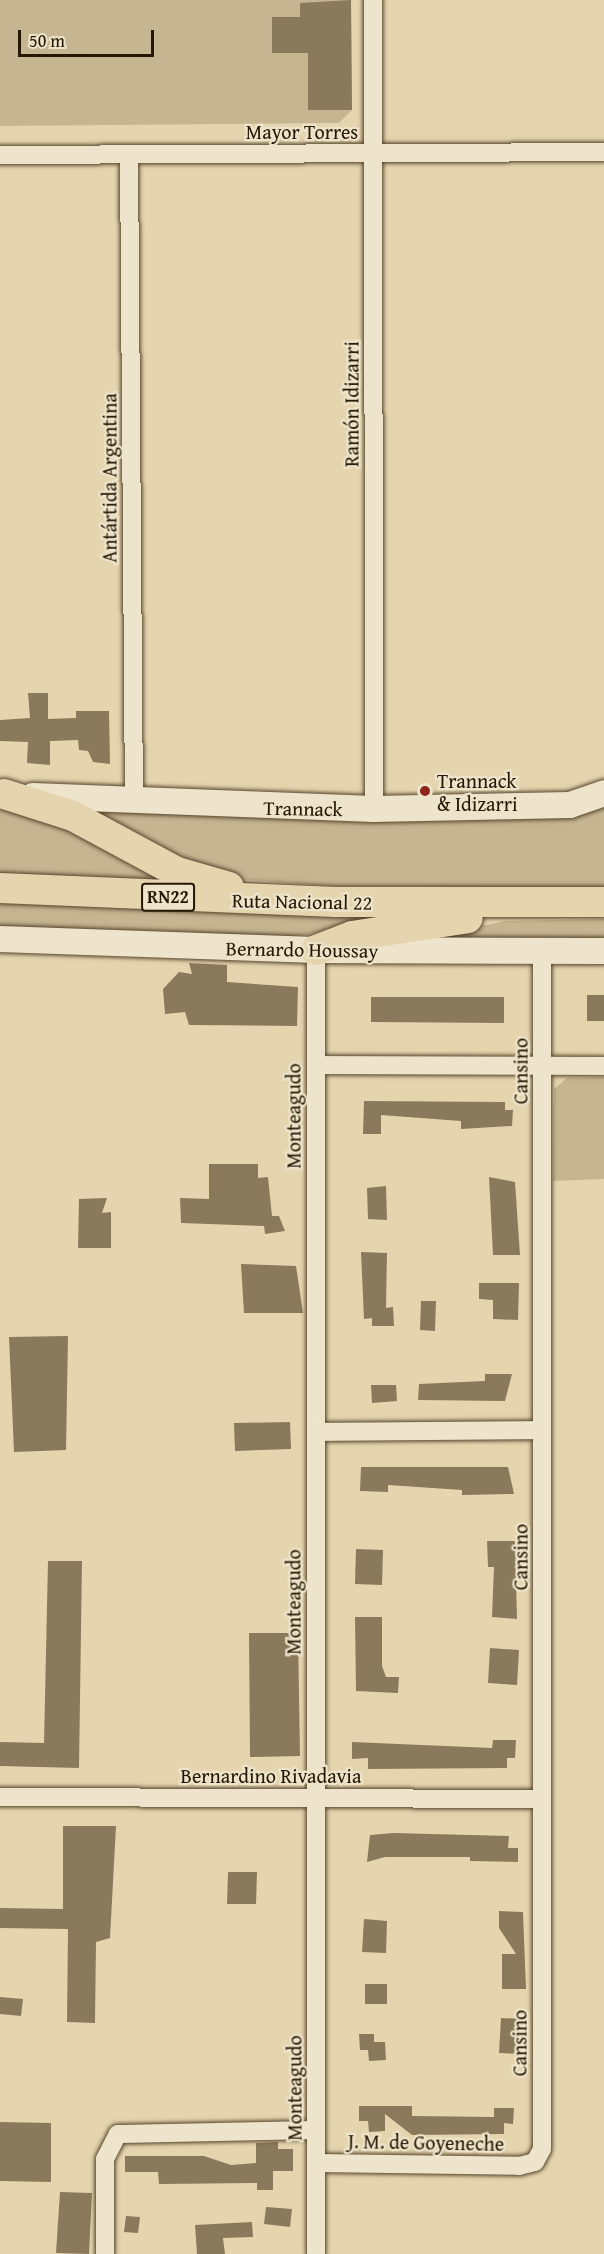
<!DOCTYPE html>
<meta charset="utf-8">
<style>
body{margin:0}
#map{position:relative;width:604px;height:2254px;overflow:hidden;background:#e5d5af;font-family:"Gentium Book Plus",serif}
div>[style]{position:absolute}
.green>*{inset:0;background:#c5b591}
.building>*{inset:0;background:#897a5b}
.roads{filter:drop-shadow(0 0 2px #56462c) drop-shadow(0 0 2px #56462c)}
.street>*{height:18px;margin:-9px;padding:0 9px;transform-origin:9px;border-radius:9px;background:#eee4cb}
.secondary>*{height:26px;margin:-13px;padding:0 13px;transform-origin:13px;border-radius:13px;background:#eee4cb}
.primary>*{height:30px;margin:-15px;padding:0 15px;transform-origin:15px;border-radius:15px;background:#e5d5af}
.dots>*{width:16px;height:16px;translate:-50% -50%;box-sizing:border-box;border:3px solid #eee4cb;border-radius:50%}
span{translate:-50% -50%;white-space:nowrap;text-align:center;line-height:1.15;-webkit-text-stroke:4.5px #eee4cb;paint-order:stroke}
.shield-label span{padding:2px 4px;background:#eee4cb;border:2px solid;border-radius:4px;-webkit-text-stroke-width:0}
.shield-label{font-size:18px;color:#261701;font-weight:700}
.street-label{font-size:20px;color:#261701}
.poi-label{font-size:20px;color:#261701}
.left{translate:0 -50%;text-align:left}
.scale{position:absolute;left:18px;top:30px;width:136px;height:27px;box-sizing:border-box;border:3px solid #261701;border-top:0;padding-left:8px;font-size:18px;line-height:21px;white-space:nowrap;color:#261701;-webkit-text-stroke:4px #eee4cb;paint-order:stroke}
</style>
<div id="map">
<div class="green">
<div style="clip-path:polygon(0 0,351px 0,352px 110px,339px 123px,0 126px)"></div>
<div style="clip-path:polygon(604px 802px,604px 887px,331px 886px,237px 879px,213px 875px,76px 809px)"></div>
<div style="clip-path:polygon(0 810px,37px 813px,199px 887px,0 878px)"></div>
<div style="clip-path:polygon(0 898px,439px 914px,287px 937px,0 930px)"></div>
<div style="clip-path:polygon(604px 919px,604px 942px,408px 941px,506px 921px)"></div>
<div style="clip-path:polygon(604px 1077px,604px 1179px,553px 1181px,554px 1089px,567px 1078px)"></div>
</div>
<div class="building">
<div style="clip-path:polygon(351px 0,352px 110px,308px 110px,308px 53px,272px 53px,272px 17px,300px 17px,300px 3px)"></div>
<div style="clip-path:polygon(28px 693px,48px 693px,48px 719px,76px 718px,76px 711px,109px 711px,110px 764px,93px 762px,88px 751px,79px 750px,78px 740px,50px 741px,50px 765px,27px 763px,28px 742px,0 741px,0 720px,30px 718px)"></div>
<div style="clip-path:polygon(189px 963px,227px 965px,227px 982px,298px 987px,297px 1026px,189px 1025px,185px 1012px,165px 1014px,163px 989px,179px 972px,192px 974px)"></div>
<div style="clip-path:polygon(587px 995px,604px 995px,604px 1021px,587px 1021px)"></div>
<div style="clip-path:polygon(371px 997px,504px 997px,504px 1023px,371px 1022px)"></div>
<div style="clip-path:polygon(364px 1101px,505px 1102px,505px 1110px,513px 1110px,512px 1126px,461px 1129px,461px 1121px,381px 1115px,381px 1134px,363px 1134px)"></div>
<div style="clip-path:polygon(209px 1164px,258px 1164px,258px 1178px,268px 1177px,272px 1216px,279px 1216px,285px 1231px,265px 1234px,264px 1226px,181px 1223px,180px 1198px,209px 1199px)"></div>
<div style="clip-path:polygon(489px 1177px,515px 1182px,520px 1255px,493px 1255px)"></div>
<div style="clip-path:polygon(386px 1186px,387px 1220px,368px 1219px,367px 1188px)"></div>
<div style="clip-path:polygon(107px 1198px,102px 1213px,111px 1212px,111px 1248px,78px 1248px,79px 1199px)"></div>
<div style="clip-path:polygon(361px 1252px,387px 1253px,386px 1308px,393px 1307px,394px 1326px,372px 1326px,372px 1318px,364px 1319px)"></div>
<div style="clip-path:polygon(241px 1264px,296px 1266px,303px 1313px,244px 1313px)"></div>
<div style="clip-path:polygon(479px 1283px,519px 1283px,518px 1320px,493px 1319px,493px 1300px,479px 1299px)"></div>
<div style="clip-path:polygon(421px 1301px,436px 1301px,435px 1331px,420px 1330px)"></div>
<div style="clip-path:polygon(68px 1336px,66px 1450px,14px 1452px,9px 1337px)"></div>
<div style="clip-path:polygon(485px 1374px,512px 1374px,505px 1401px,418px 1400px,419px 1384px,485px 1381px)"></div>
<div style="clip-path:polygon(371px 1385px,396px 1385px,397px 1401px,372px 1403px)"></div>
<div style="clip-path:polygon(290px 1422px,291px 1449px,235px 1451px,234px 1423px)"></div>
<div style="clip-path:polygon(361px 1467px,508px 1467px,514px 1494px,462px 1495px,462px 1490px,388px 1485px,388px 1492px,360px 1491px)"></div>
<div style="clip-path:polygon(487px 1541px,515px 1541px,517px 1619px,492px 1617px,494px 1567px,488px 1567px)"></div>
<div style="clip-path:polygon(356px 1549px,383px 1550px,382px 1585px,355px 1584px)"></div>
<div style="clip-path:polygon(48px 1561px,82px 1561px,79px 1768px,0 1766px,0 1742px,44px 1743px)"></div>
<div style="clip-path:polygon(355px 1617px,382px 1617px,382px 1666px,386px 1677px,399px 1677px,398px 1693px,356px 1691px)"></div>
<div style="clip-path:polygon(249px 1633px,298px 1633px,300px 1756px,250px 1757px)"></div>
<div style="clip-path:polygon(490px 1648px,519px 1650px,517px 1685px,488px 1683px)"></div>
<div style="clip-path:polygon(493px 1740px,516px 1740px,515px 1758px,507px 1758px,507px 1768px,368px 1769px,368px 1758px,352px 1759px,352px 1742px,492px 1748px)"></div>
<div style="clip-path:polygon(63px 1826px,116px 1826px,110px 1938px,96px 1942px,95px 2023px,67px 2022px,68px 1929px,0 1928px,0 1908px,63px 1909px)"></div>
<div style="clip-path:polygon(393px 1833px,509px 1836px,508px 1848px,518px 1848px,518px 1862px,470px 1861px,470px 1857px,385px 1857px,367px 1862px,370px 1835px)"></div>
<div style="clip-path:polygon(228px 1872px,257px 1872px,256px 1904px,227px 1904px)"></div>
<div style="clip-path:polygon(499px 1911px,523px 1912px,526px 1989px,502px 1989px,502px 1954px,516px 1954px,499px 1928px)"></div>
<div style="clip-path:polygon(364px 1919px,387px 1921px,386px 1953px,362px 1952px)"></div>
<div style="clip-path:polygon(365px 1984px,387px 1984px,387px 2004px,365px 2004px)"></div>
<div style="clip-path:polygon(0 1997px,23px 1999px,21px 2016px,0 2014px)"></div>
<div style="clip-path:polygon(501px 2018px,525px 2019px,523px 2054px,499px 2053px)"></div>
<div style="clip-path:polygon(359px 2034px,374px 2034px,374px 2042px,385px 2042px,386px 2060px,369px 2061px,368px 2050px,360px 2050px)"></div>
<div style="clip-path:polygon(359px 2106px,412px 2106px,412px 2116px,494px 2117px,494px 2108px,514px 2108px,513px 2124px,504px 2123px,504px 2134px,412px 2135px,385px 2114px,385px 2131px,369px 2132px,368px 2121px,359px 2121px)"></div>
<div style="clip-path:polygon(0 2122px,51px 2123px,51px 2182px,0 2181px)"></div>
<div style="clip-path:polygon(278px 2142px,278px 2149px,293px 2149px,293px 2171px,273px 2171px,273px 2190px,257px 2190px,257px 2183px,159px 2184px,158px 2172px,125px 2172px,125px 2156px,204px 2156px,231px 2165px,256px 2163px,256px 2143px)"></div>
<div style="clip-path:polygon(60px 2192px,92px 2193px,89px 2254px,56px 2253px)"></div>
<div style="clip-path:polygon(266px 2207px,292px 2209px,290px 2227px,264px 2224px)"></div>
<div style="clip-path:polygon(126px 2216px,140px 2217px,138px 2233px,124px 2232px)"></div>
<div style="clip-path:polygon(252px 2222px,253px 2237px,223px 2238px,225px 2254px,197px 2254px,195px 2225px)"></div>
</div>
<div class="roads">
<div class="street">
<div style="left:373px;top:0;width:809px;rotate:89.93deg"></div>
<div style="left:0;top:155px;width:604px;rotate:-0.28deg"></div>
<div style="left:129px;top:155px;width:646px;rotate:89.56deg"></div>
<div style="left:316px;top:950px;width:1304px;rotate:90deg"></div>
<div style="left:316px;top:1065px;width:288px;rotate:0.2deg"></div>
<div style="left:316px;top:1432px;width:226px;rotate:-0.5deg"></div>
<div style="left:0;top:1797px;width:542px;rotate:0.21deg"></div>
<div style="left:316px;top:2163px;width:203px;rotate:0.8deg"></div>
<div style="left:519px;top:2166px;width:16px;rotate:-14deg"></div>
<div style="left:535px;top:2162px;width:15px;rotate:-62deg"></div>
<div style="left:542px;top:2149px;width:1198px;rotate:-90deg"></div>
<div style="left:105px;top:2254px;width:95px;rotate:-90deg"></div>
<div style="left:105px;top:2159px;width:28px;rotate:-63deg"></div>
<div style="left:118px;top:2134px;width:198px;rotate:-1.2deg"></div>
</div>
<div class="secondary">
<div style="left:33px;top:796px;width:341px;rotate:2.2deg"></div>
<div style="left:374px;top:809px;width:196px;rotate:-1.2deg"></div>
<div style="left:570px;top:805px;width:36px;rotate:-19deg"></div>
<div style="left:0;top:939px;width:316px;rotate:2deg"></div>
<div style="left:316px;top:950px;width:288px;rotate:0.2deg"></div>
</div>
<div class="primary">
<div style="left:4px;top:794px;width:72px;rotate:17.7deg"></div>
<div style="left:73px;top:816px;width:118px;rotate:28.3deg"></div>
<div style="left:177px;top:872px;width:54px;rotate:16.1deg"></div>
<div style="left:0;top:888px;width:336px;rotate:2.4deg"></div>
<div style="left:336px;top:902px;width:268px"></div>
<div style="left:316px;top:950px;width:39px;rotate:-21deg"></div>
<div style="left:352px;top:936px;width:117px;rotate:-8.8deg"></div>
</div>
</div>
<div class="dots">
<div style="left:425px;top:791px;background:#8f2418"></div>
</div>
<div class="shield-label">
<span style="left:168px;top:897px">RN22</span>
</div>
<div class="street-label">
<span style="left:302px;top:131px">Mayor Torres</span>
<span style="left:351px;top:404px;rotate:-90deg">Ramón Idizarri</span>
<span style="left:109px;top:478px;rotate:-90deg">Antártida Argentina</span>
<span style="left:303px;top:808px;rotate:1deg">Trannack</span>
<span style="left:302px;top:901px;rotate:1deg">Ruta Nacional 22</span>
<span style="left:302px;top:949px;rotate:1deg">Bernardo Houssay</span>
<span style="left:520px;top:1071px;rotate:-90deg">Cansino</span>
<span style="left:293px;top:1116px;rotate:-90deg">Monteagudo</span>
<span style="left:520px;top:1557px;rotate:-90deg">Cansino</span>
<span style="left:293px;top:1602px;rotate:-90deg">Monteagudo</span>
<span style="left:271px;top:1775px">Bernardino Rivadavia</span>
<span style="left:519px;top:2043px;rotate:-90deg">Cansino</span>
<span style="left:294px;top:2088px;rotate:-90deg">Monteagudo</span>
<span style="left:426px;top:2142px;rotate:1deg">J. M. de Goyeneche</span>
</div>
<div class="poi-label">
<span class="left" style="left:437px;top:792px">Trannack<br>&amp; Idizarri</span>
</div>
<div class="scale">50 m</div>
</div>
